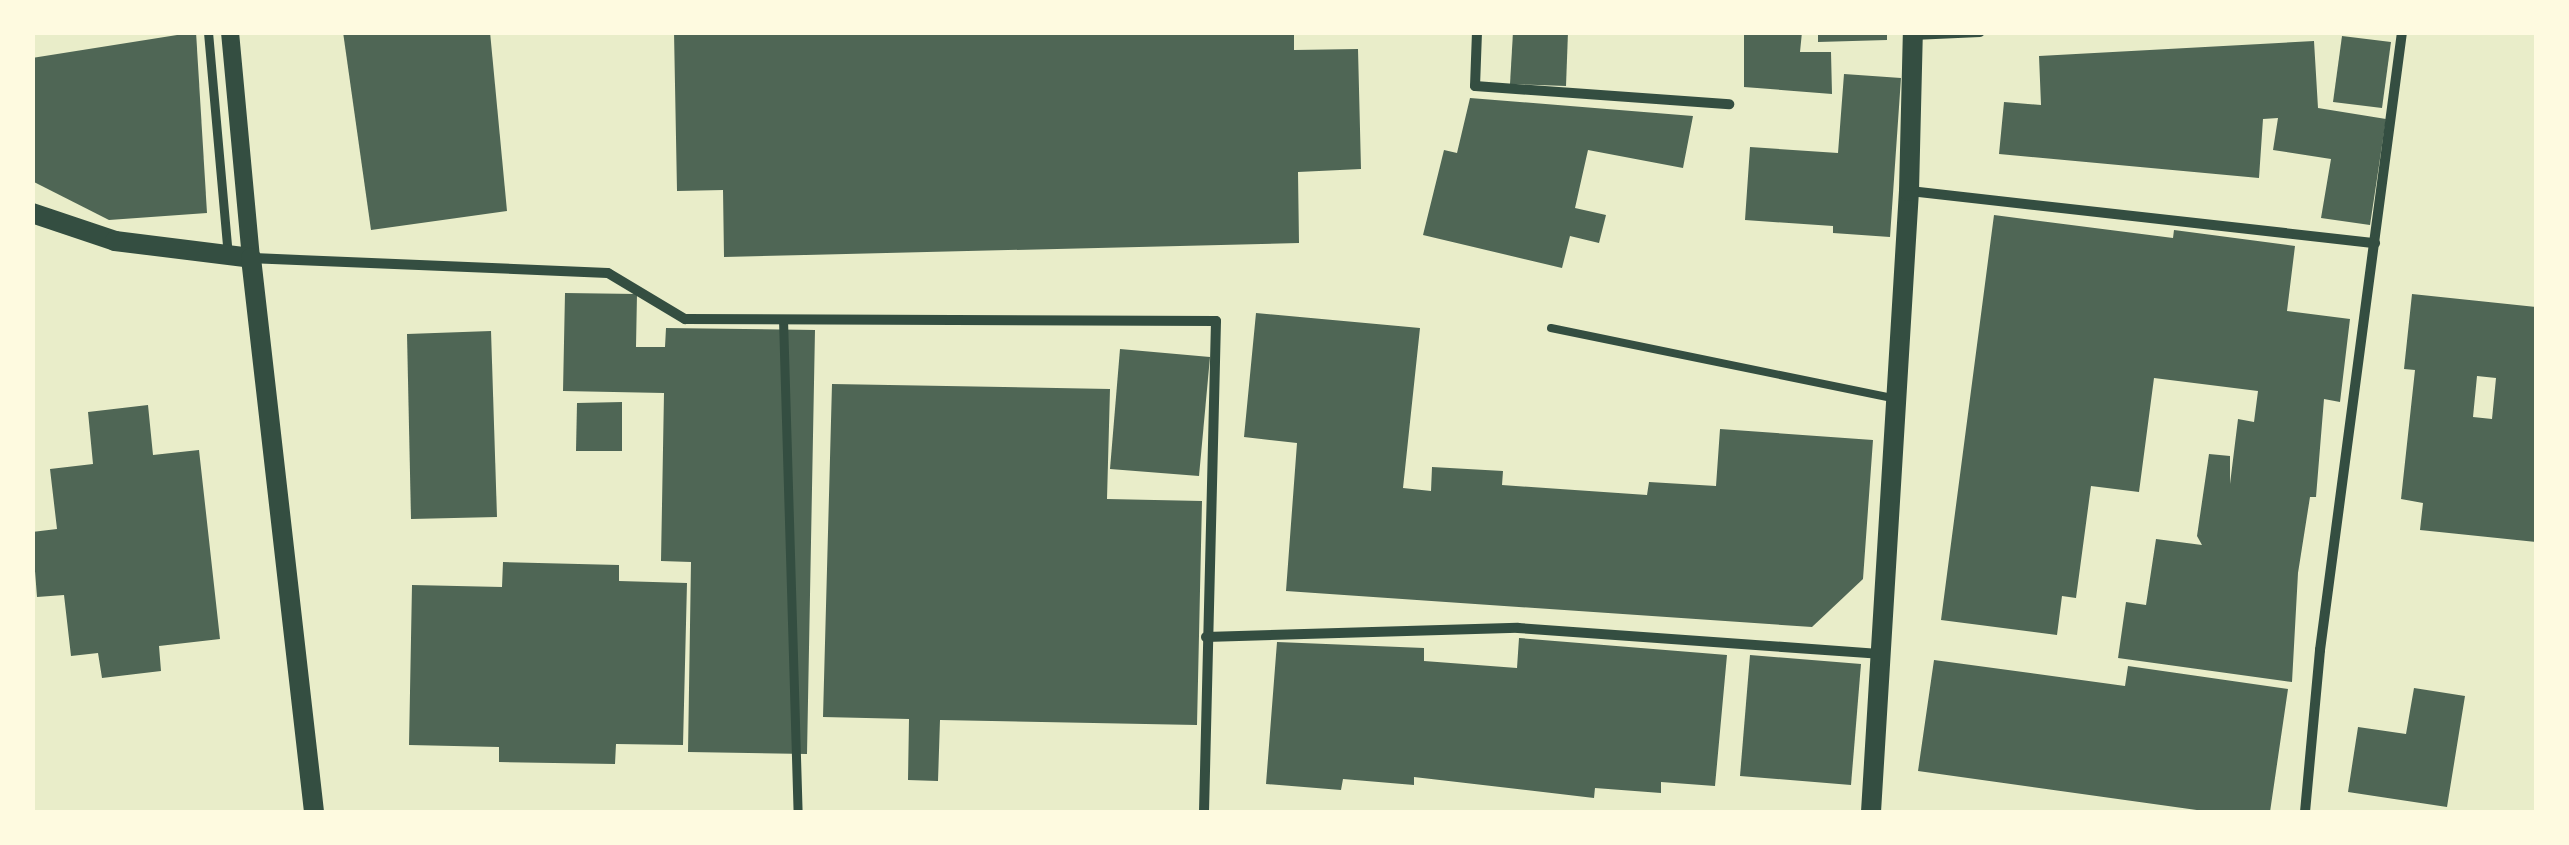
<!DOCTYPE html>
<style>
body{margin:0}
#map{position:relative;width:2569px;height:845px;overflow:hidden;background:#e9edc9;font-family:"Work Sans",sans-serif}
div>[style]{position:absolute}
.building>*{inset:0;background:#4f6655}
.service>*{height:8px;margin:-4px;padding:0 4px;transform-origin:4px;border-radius:4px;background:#344e41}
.pedestrian>*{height:9px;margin:-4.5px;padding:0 4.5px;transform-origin:4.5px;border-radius:4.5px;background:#344e41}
.minor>*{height:10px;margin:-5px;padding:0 5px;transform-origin:5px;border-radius:5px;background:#344e41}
.tertiary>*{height:18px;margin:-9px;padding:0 9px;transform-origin:9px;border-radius:9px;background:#344e41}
.secondary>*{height:20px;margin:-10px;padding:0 10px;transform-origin:10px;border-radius:10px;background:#344e41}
span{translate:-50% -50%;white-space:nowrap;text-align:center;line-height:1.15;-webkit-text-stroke:8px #fefae0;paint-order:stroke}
.frame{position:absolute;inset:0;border:35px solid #fefae0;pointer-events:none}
</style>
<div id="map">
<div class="building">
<div style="clip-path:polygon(196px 32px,207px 213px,109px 220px,32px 181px,32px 58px)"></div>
<div style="clip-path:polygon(343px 32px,490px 32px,507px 211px,371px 230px)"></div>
<div style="clip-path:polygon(674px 32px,1294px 32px,1294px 50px,1358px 49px,1361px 169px,1298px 172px,1299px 243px,724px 257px,723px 190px,677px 191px)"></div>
<div style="clip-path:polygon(1513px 32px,1568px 32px,1566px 86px,1510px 84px)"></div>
<div style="clip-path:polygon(1744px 32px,1802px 32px,1800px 52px,1831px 52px,1832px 94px,1744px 87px)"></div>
<div style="clip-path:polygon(1818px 32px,1887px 32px,1887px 40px,1818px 42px)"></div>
<div style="clip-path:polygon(2342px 36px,2391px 42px,2382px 108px,2333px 102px)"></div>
<div style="clip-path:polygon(2314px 41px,2318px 108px,2386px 119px,2370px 225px,2321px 218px,2331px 159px,2273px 150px,2278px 118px,2263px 119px,2259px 178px,1999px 154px,2004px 102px,2041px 105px,2039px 56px)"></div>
<div style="clip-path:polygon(1844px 74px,1901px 78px,1890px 237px,1833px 233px,1833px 226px,1745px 220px,1750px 147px,1838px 153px)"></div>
<div style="clip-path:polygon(1470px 98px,1693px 116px,1683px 168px,1588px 150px,1575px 208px,1606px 215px,1599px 243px,1570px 236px,1562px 268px,1423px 235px,1444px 150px,1457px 153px)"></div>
<div style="clip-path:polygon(1994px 215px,2173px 238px,2174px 230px,2295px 246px,2287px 311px,2350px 319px,2340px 402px,2324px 399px,2316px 497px,2310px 497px,2298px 573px,2292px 682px,2118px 658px,2126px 602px,2146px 605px,2156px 539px,2202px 545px,2197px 536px,2209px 454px,2230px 456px,2230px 484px,2238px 419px,2254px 422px,2258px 391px,2154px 378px,2139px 492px,2091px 486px,2076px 598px,2062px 596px,2057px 635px,1941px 620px)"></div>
<div style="clip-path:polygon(565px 293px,637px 294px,636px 347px,665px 347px,666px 328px,815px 330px,807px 754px,688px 752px,691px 562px,661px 561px,664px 393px,563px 391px)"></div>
<div style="clip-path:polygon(evenodd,2412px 294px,2536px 307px,2536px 542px,2420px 530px,2423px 503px,2401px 499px,2415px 370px,2404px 369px,2412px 294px,2477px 376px,2496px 378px,2492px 419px,2473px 417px,2477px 376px)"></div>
<div style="clip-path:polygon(1256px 313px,1420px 328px,1403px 488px,1431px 491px,1432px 467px,1503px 471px,1502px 485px,1647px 495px,1649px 482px,1716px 486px,1720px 429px,1873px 440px,1863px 579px,1812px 627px,1286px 591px,1297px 443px,1244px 437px)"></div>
<div style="clip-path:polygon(491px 331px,497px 517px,411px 519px,407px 334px)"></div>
<div style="clip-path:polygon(1120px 349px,1210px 357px,1199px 476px,1110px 469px)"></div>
<div style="clip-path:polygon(832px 384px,1110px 389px,1107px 499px,1202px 501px,1197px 725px,940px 720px,938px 781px,908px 780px,909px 719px,823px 717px)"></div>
<div style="clip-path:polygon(622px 402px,622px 451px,576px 451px,577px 403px)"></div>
<div style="clip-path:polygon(148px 405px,153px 455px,199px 450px,220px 639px,159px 646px,161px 671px,102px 678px,98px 653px,71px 656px,64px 595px,37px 597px,32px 532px,57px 529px,50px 469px,93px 464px,88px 412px)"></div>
<div style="clip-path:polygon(503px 562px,619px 565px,619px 581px,687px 583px,683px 745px,616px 744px,615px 764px,499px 762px,499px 747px,409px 745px,412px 585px,502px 587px)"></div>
<div style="clip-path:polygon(1519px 638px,1727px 655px,1715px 786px,1661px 782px,1661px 793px,1595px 788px,1594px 798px,1414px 777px,1414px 785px,1343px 779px,1341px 790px,1266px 784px,1277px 642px,1424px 648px,1424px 661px,1517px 668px)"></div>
<div style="clip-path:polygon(1750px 655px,1861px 664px,1851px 785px,1740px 776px)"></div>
<div style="clip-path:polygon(1934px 660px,2125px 686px,2128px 666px,2288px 689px,2270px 812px,2211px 812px,1918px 771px)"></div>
<div style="clip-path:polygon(2414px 688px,2465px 696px,2447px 807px,2348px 792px,2358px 727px,2406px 734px)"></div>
</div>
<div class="service">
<div style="left:1551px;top:328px;width:352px;rotate:11.6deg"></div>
</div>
<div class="pedestrian">
<div style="left:208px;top:32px;width:223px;rotate:84.9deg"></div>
<div style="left:783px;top:319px;width:493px;rotate:88.3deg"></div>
</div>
<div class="minor">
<div style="left:1477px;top:32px;width:54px;rotate:92.1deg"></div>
<div style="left:1475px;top:86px;width:255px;rotate:4.1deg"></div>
<div style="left:1913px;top:35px;width:67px;rotate:-2.6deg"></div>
<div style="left:1910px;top:191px;width:468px;rotate:6.4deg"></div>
<div style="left:251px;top:258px;width:357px;rotate:2.4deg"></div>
<div style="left:608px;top:273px;width:90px;rotate:30.9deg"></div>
<div style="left:685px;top:319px;width:531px;rotate:0.22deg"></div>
<div style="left:1216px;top:321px;width:491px;rotate:91.4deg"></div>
<div style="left:1206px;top:637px;width:312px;rotate:-1.7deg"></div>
<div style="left:1518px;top:628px;width:362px;rotate:4.1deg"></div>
<div style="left:2305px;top:812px;width:163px;rotate:-84.7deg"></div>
<div style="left:2320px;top:650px;width:623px;rotate:-82.44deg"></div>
</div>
<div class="tertiary">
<div style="left:230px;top:32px;width:227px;rotate:84.7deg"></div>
</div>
<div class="secondary">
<div style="left:32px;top:213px;width:88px;rotate:18.6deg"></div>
<div style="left:115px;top:241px;width:137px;rotate:7.1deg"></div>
<div style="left:251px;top:258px;width:558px;rotate:83.51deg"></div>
<div style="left:1871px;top:812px;width:622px;rotate:-86.5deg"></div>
<div style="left:1909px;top:191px;width:159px;rotate:-88.6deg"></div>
</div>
<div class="frame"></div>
</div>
